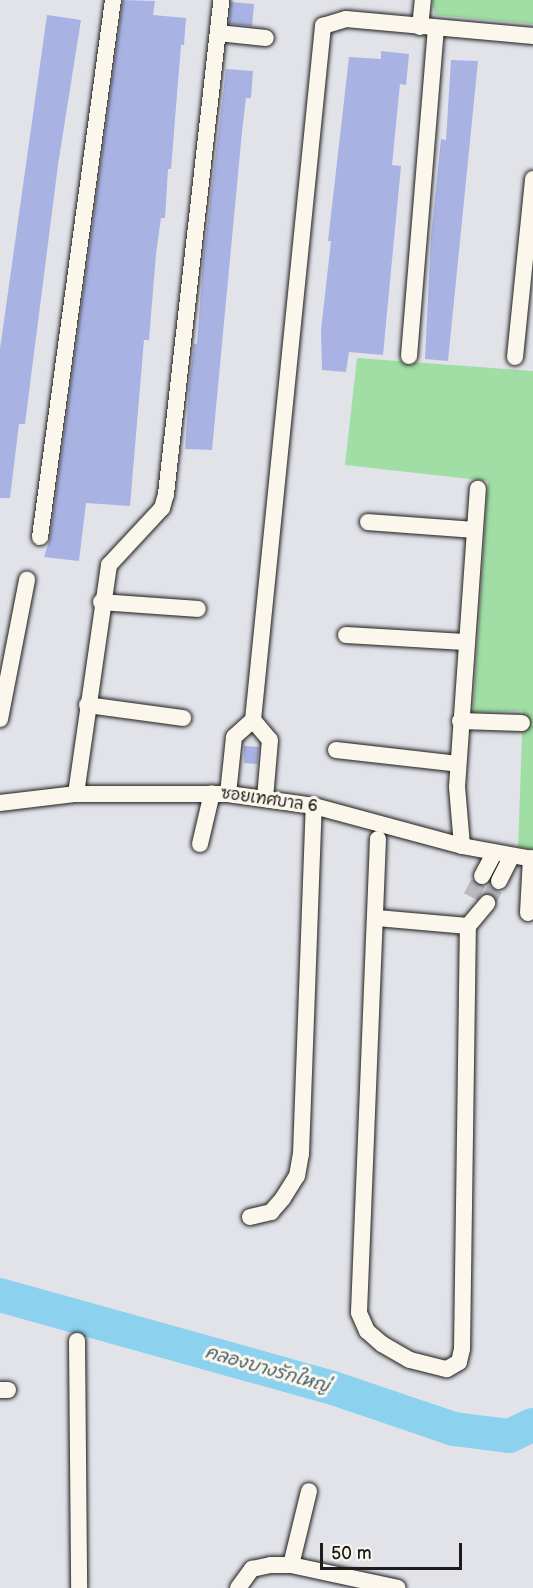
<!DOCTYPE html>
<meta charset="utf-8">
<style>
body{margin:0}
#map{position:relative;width:533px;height:1588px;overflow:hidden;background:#e2e3e9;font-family:"Balsamiq Sans","Playpen Sans Thai",sans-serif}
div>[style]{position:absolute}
.green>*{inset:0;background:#a0dea5}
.river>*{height:34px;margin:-17px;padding:0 17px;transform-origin:17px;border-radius:17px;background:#8cd1ee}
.building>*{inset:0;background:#a9b3e3}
.street-tunnel>*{height:16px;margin-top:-8px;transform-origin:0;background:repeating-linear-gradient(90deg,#babbc0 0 16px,transparent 0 24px)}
.roads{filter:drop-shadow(0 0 2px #1c1c1c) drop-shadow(0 0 2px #1c1c1c)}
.street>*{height:16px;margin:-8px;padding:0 8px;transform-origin:8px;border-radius:8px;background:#fbf7ec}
span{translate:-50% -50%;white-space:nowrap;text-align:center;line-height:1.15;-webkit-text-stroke:6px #fbf7ec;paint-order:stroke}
.street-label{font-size:16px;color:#1c1c1c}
.water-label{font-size:18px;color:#435b66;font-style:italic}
.scale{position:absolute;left:320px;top:1543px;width:142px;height:27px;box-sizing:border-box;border:3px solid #1c1c1c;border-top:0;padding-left:8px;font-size:18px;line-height:21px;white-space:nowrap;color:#1c1c1c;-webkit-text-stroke:4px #fbf7ec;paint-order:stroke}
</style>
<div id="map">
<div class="green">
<div style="clip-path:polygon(432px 0,533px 0,533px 24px,435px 15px)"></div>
<div style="clip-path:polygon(357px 358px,533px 371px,533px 849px,518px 847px,523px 711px,473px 712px,488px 481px,345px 465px)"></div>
</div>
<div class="river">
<div style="left:0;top:1295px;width:346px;rotate:15.6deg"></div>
<div style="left:333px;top:1388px;width:128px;rotate:18.7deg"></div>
<div style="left:454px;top:1429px;width:55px;rotate:7.3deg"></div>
<div style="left:509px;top:1436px;width:26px;rotate:-25deg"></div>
</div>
<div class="building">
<div style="clip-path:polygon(123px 0,155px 1px,153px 15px,186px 18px,184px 45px,181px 45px,171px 169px,168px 169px,165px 218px,161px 218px,156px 254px,149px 340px,144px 340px,130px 506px,86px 503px,79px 561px,44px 557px,50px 538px)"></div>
<div style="clip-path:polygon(231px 2px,254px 4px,252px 26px,229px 24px)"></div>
<div style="clip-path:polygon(47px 15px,81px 20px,58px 165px,25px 424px,19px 424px,10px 498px,0 498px,0 349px)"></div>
<div style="clip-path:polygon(381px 51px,409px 54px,406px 85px,400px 84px,392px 165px,401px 166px,383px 355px,349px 352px,346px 372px,322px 370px,321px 330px,331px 241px,328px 241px,349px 57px,381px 59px)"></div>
<div style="clip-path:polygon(451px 60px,478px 61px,448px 361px,425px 359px,431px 236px,441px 139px,446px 140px)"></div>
<div style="clip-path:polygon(226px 69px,253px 71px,251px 98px,246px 98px,242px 132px,212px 450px,185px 449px,189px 387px,194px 344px,197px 344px,203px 261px)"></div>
<div style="clip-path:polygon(244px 746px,259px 747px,257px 764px,244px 763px)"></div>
</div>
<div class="street-tunnel">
<div style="left:471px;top:897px;width:24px;rotate:-62deg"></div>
<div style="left:487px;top:903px;width:25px;rotate:-61deg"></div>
</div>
<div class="roads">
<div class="street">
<div style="left:420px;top:27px;width:27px;rotate:-84deg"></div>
<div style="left:218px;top:33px;width:48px;rotate:5.9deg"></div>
<div style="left:409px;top:356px;width:328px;rotate:-85.3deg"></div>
<div style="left:515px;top:357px;width:179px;rotate:-84.2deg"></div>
<div style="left:368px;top:522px;width:106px;rotate:4.3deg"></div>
<div style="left:40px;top:537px;width:542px;rotate:-82.26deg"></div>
<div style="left:101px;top:602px;width:97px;rotate:4.1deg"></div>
<div style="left:346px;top:635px;width:119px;rotate:3.4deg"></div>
<div style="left:87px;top:705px;width:97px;rotate:7.7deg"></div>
<div style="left:0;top:719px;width:142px;rotate:-79deg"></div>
<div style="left:253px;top:720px;width:698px;rotate:-84.24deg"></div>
<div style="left:323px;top:26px;width:24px;rotate:-17deg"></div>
<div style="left:346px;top:19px;width:188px;rotate:5.2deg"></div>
<div style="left:253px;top:720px;width:26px;rotate:50deg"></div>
<div style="left:270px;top:740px;width:58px;rotate:94.9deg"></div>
<div style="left:460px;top:721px;width:62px;rotate:1.8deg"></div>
<div style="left:336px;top:750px;width:123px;rotate:6.5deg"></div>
<div style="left:76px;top:794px;width:231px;rotate:-81.8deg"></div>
<div style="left:109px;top:565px;width:78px;rotate:-47.1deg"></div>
<div style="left:162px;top:508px;width:15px;rotate:-74deg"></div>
<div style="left:166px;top:494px;width:497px;rotate:-83.6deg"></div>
<div style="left:228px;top:794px;width:57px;rotate:-84deg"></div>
<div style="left:234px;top:737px;width:25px;rotate:-42deg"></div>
<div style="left:0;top:803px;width:77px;rotate:-6.8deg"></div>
<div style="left:76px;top:794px;width:152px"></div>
<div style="left:228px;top:794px;width:87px;rotate:7.9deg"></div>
<div style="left:314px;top:806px;width:153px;rotate:15.1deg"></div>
<div style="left:462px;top:846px;width:72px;rotate:10.4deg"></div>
<div style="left:378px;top:839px;width:474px;rotate:92.3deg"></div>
<div style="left:359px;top:1313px;width:20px;rotate:66deg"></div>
<div style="left:367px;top:1331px;width:20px;rotate:41deg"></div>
<div style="left:382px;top:1344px;width:32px;rotate:30deg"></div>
<div style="left:410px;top:1360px;width:38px;rotate:14deg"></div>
<div style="left:447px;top:1369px;width:14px;rotate:-30deg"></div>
<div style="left:459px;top:1362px;width:13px;rotate:-77deg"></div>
<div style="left:462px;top:1349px;width:423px;rotate:-89.2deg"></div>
<div style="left:200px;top:844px;width:52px;rotate:-76.8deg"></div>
<div style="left:462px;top:846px;width:59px;rotate:-94.8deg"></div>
<div style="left:457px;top:787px;width:299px;rotate:-86deg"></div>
<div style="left:482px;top:876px;width:26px;rotate:-62deg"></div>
<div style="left:499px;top:881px;width:27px;rotate:-63deg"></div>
<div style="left:528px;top:913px;width:55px;rotate:-86.9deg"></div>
<div style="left:377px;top:918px;width:91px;rotate:5deg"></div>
<div style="left:468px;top:926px;width:30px;rotate:-50deg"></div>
<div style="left:250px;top:1217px;width:22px;rotate:-13deg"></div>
<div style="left:271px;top:1212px;width:18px;rotate:-49deg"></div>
<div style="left:283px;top:1198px;width:26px;rotate:-58deg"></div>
<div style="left:297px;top:1176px;width:22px;rotate:-80deg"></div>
<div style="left:301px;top:1154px;width:348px;rotate:-87.9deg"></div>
<div style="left:77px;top:1341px;width:247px;rotate:89.5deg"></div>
<div style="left:0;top:1390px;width:8px"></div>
<div style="left:291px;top:1565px;width:76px;rotate:-76.3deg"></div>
<div style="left:238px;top:1588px;width:24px;rotate:-54deg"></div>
<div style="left:252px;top:1569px;width:19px;rotate:-12deg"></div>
<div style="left:271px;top:1565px;width:20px"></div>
<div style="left:291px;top:1565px;width:109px;rotate:12.1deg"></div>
</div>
</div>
<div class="street-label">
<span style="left:269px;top:801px;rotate:8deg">ซอยเทศบาล 6</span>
</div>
<div class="water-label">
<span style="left:267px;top:1370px;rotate:16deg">คลองบางรักใหญ่</span>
</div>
<div class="scale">50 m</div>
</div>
